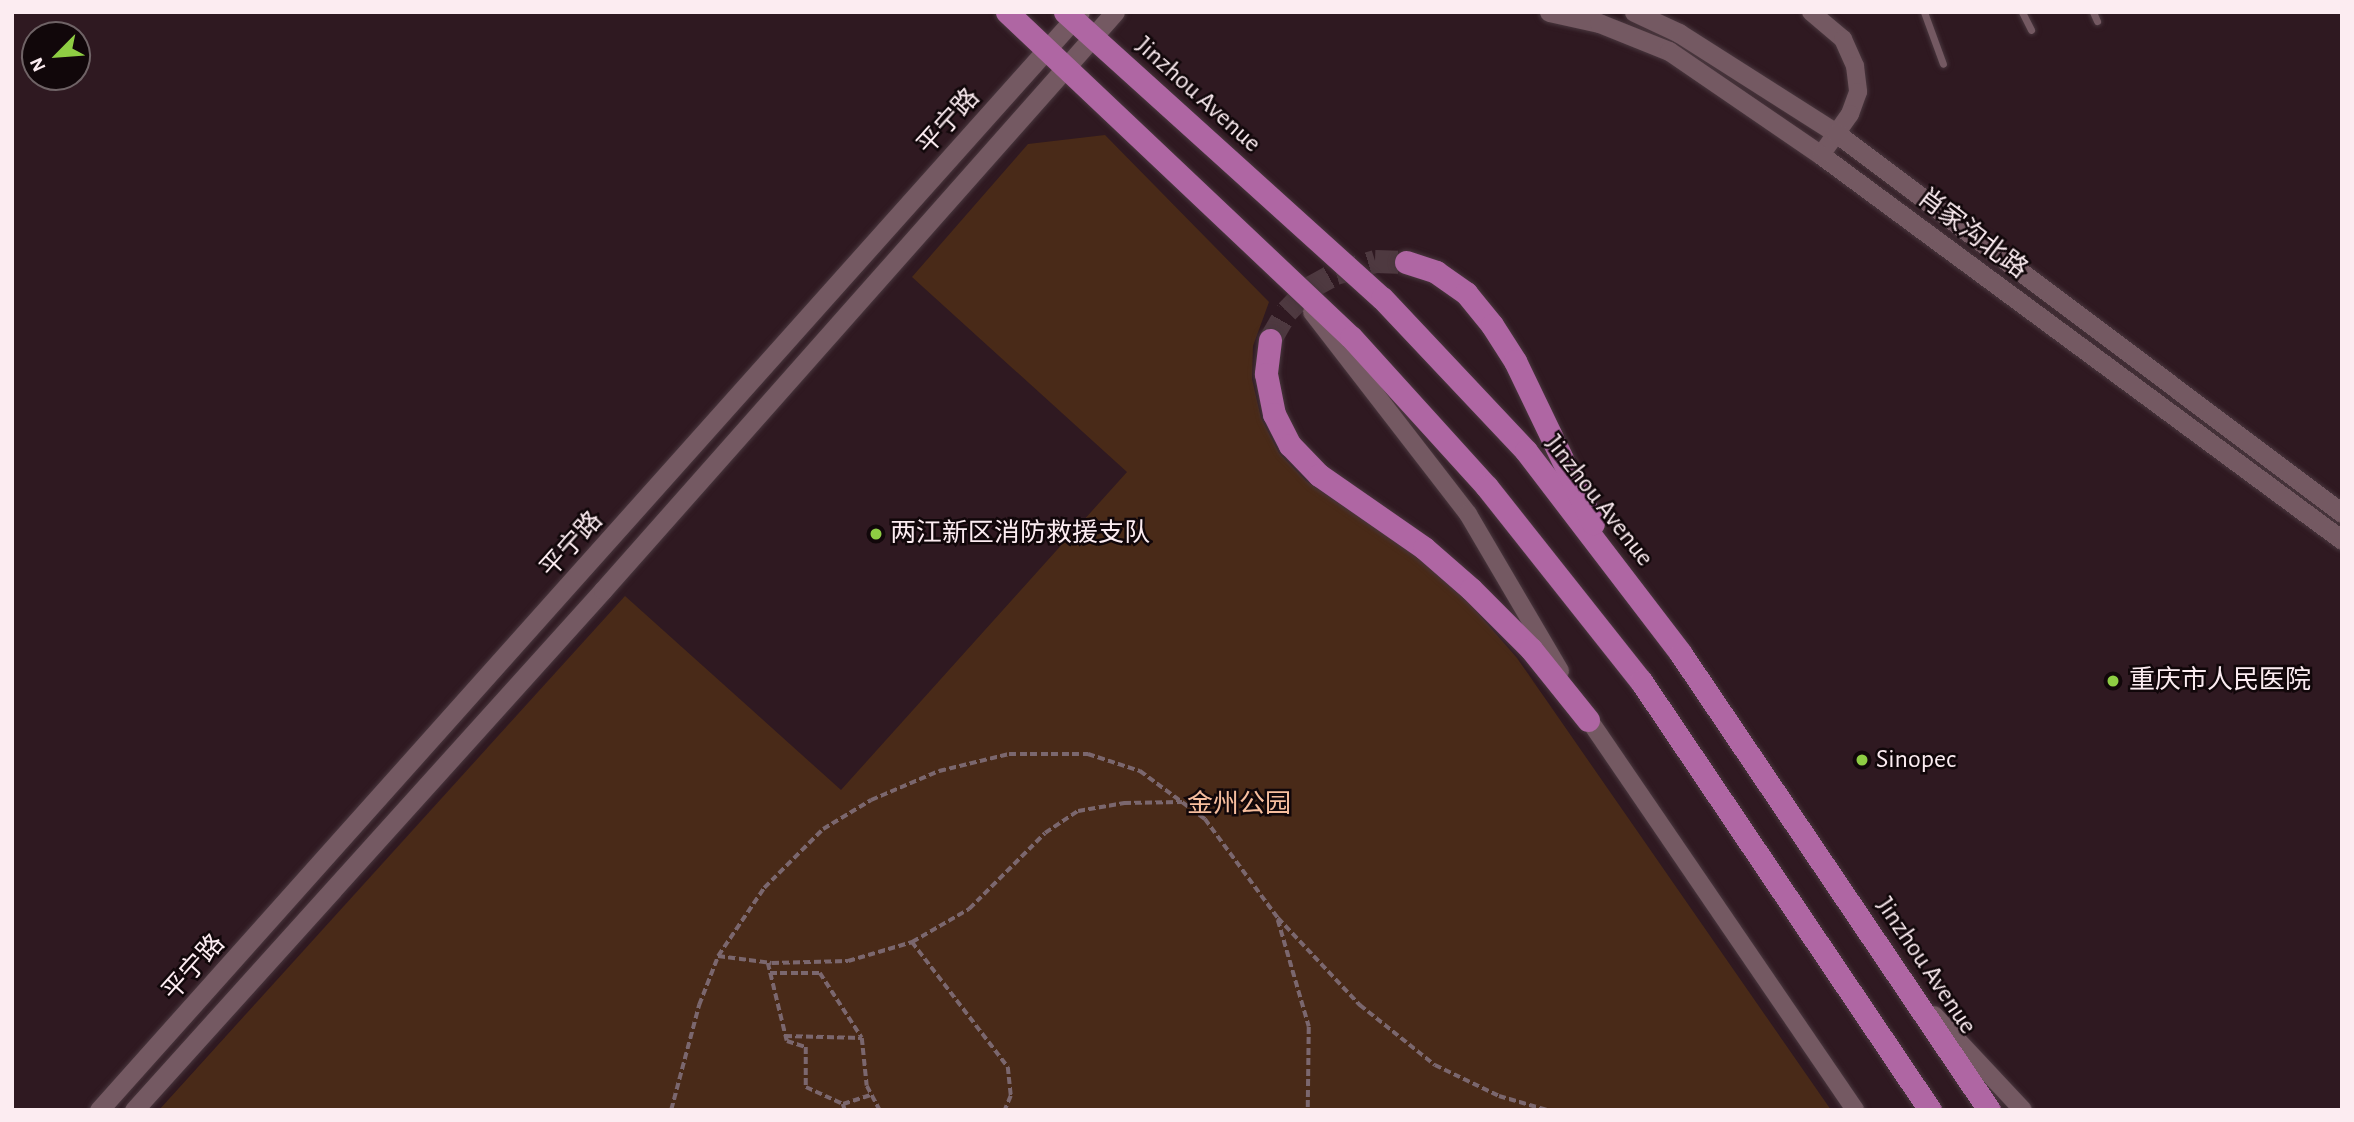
<!DOCTYPE html>
<meta charset="utf-8">
<style>
body{margin:0}
#map{position:relative;width:2354px;height:1122px;overflow:hidden;background:#2f1921;font-family:"Alegreya Sans","Noto Sans SC",sans-serif}
div>[style]{position:absolute}
.green>*{inset:0;background:#492a18}
.primary-tunnel>*{height:23px;margin-top:-11.5px;transform-origin:0;background:repeating-linear-gradient(90deg,#4e3940 0 23px,transparent 0 34px)}
.path>*{height:3.5px;margin-top:-1.75px;transform-origin:0;background:repeating-linear-gradient(90deg,#7b676e 0 7px,transparent 0 10.5px)}
.roads{filter:drop-shadow(0 0 2px #49373e) drop-shadow(0 0 2px #49373e)}
.service>*{height:7px;margin:-3.5px;padding:0 3.5px;transform-origin:3.5px;border-radius:3.5px;background:#745962}
.tertiary>*{height:18px;margin:-9px;padding:0 9px;transform-origin:9px;border-radius:9px;background:#745962}
.secondary>*{height:19px;margin:-9.5px;padding:0 9.5px;transform-origin:9.5px;border-radius:9.5px;background:#745962}
.primary>*{height:23px;margin:-11.5px;padding:0 11.5px;transform-origin:11.5px;border-radius:11.5px;background:#af66a3}
.dots>*{width:19px;height:19px;translate:-50% -50%;box-sizing:border-box;border:4px solid #11070a;border-radius:50%}
span{translate:-50% -50%;white-space:nowrap;text-align:center;line-height:1.15;-webkit-text-stroke:5px #11070a;paint-order:stroke}
.street-label{font-size:26px;color:#fcecf1}
.poi-label{font-size:26px;color:#fcecf1}
.left{translate:0 -50%;text-align:left}
.park-label{font-size:26px;color:#f7be9e}
.frame{position:absolute;inset:0;border:14px solid #fcecf1;pointer-events:none}
.north{position:absolute;left:21px;top:21px;width:70px;height:70px;box-sizing:border-box;background:#11070a;border:2px solid #6f6366;border-radius:50%;rotate:245deg;font-size:19px;font-weight:700;line-height:28px;text-align:center;color:#fcecf1}
.north::after{content:'';display:block;margin:auto;width:24px;height:32px;background:#8ecd43;clip-path:polygon(50% 0,100% 100%,50% 72%,0 100%)}
</style>
<div id="map">
<div class="green">
<div style="clip-path:polygon(1105px 135px,1269px 302px,1253px 346px,1252px 379px,1261px 418px,1279px 453px,1306px 481px,1418px 557px,1462px 595px,1517px 658px,1831px 1110px,159px 1110px,625px 596px,841px 790px,1127px 472px,912px 277px,1028px 144px)"></div>
</div>
<div class="primary-tunnel">
<div style="left:1270px;top:340px;width:34px;rotate:-60deg"></div>
<div style="left:1287px;top:311px;width:32px;rotate:-46deg"></div>
<div style="left:1309px;top:288px;width:31px;rotate:-29deg"></div>
<div style="left:1336px;top:273px;width:41px;rotate:-17.1deg"></div>
<div style="left:1375px;top:261px;width:31px;rotate:2deg"></div>
</div>
<div class="path">
<div style="left:1278px;top:920px;width:111px;rotate:73.8deg"></div>
<div style="left:1309px;top:1027px;width:83px;rotate:90.7deg"></div>
<div style="left:912px;top:942px;width:158px;rotate:52.5deg"></div>
<div style="left:1008px;top:1067px;width:29px;rotate:84deg"></div>
<div style="left:1011px;top:1096px;width:15px;rotate:113deg"></div>
<div style="left:718px;top:956px;width:54px;rotate:7.4deg"></div>
<div style="left:772px;top:963px;width:76px;rotate:-1.5deg"></div>
<div style="left:848px;top:961px;width:67px;rotate:-16.5deg"></div>
<div style="left:912px;top:942px;width:66px;rotate:-30.1deg"></div>
<div style="left:969px;top:909px;width:107px;rotate:-45deg"></div>
<div style="left:1045px;top:833px;width:40px;rotate:-34deg"></div>
<div style="left:1078px;top:811px;width:47px;rotate:-9.9deg"></div>
<div style="left:1124px;top:803px;width:58px;rotate:-1deg"></div>
<div style="left:768px;top:963px;width:80px;rotate:76.3deg"></div>
<div style="left:787px;top:1041px;width:20px;rotate:18deg"></div>
<div style="left:806px;top:1047px;width:40px;rotate:90deg"></div>
<div style="left:806px;top:1087px;width:41px;rotate:24.7deg"></div>
<div style="left:843px;top:1104px;width:6px;rotate:72deg"></div>
<div style="left:770px;top:973px;width:50px"></div>
<div style="left:820px;top:973px;width:77px;rotate:57.1deg"></div>
<div style="left:862px;top:1038px;width:48px;rotate:84.1deg"></div>
<div style="left:867px;top:1086px;width:27px;rotate:62deg"></div>
<div style="left:785px;top:1036px;width:77px;rotate:1.5deg"></div>
<div style="left:843px;top:1104px;width:29px;rotate:-18deg"></div>
<div style="left:671px;top:1110px;width:109px;rotate:-75.1deg"></div>
<div style="left:699px;top:1005px;width:53px;rotate:-68.8deg"></div>
<div style="left:718px;top:956px;width:82px;rotate:-55.9deg"></div>
<div style="left:764px;top:888px;width:83px;rotate:-45deg"></div>
<div style="left:823px;top:829px;width:56px;rotate:-31.1deg"></div>
<div style="left:871px;top:800px;width:74px;rotate:-23.1deg"></div>
<div style="left:939px;top:771px;width:72px;rotate:-13.7deg"></div>
<div style="left:1009px;top:754px;width:79px"></div>
<div style="left:1088px;top:754px;width:55px;rotate:18.1deg"></div>
<div style="left:1140px;top:771px;width:81px;rotate:36.4deg"></div>
<div style="left:1205px;top:819px;width:123px;rotate:53.6deg"></div>
<div style="left:1278px;top:918px;width:120px;rotate:46.7deg"></div>
<div style="left:1360px;top:1005px;width:96px;rotate:38.7deg"></div>
<div style="left:1435px;top:1065px;width:71px;rotate:25.8deg"></div>
<div style="left:1499px;top:1096px;width:50px;rotate:16.3deg"></div>
</div>
<div class="roads">
<div class="service">
<div style="left:1924px;top:12px;width:55px;rotate:69.9deg"></div>
<div style="left:2022px;top:12px;width:20px;rotate:63deg"></div>
<div style="left:2093px;top:12px;width:10px;rotate:66deg"></div>
</div>
<div class="tertiary">
<div style="left:1811px;top:12px;width:42px;rotate:40.2deg"></div>
<div style="left:1843px;top:39px;width:30px;rotate:66deg"></div>
<div style="left:1855px;top:66px;width:26px;rotate:83deg"></div>
<div style="left:1858px;top:92px;width:23px;rotate:110deg"></div>
<div style="left:1850px;top:114px;width:50px;rotate:125.3deg"></div>
<div style="left:1312px;top:312px;width:255px;rotate:52.3deg"></div>
<div style="left:1468px;top:514px;width:182px;rotate:59.6deg"></div>
<div style="left:1583px;top:711px;width:483px;rotate:55.7deg"></div>
<div style="left:1934px;top:1015px;width:130px;rotate:46.9deg"></div>
</div>
<div class="secondary">
<div style="left:1549px;top:12px;width:51px;rotate:12.4deg"></div>
<div style="left:1599px;top:23px;width:75px;rotate:21.8deg"></div>
<div style="left:1669px;top:51px;width:184px;rotate:34.4deg"></div>
<div style="left:1821px;top:155px;width:648px;rotate:36.46deg"></div>
<div style="left:1634px;top:12px;width:50px;rotate:25deg"></div>
<div style="left:1679px;top:33px;width:186px;rotate:32.5deg"></div>
<div style="left:1836px;top:133px;width:633px;rotate:36.91deg"></div>
<div style="left:99px;top:1110px;width:1472px;rotate:-48.22deg"></div>
<div style="left:134px;top:1110px;width:700px;rotate:-47.95deg"></div>
<div style="left:603px;top:590px;width:772px;rotate:-48.47deg"></div>
</div>
<div class="primary">
<div style="left:1007px;top:12px;width:473px;rotate:43.4deg"></div>
<div style="left:1351px;top:337px;width:202px;rotate:47.8deg"></div>
<div style="left:1487px;top:487px;width:248px;rotate:51.6deg"></div>
<div style="left:1641px;top:681px;width:517px;rotate:56.03deg"></div>
<div style="left:1065px;top:12px;width:427px;rotate:42.1deg"></div>
<div style="left:1382px;top:298px;width:210px;rotate:46.7deg"></div>
<div style="left:1526px;top:451px;width:255px;rotate:52.6deg"></div>
<div style="left:1681px;top:654px;width:550px;rotate:55.96deg"></div>
<div style="left:1406px;top:262px;width:32px;rotate:18deg"></div>
<div style="left:1436px;top:272px;width:37px;rotate:35deg"></div>
<div style="left:1466px;top:293px;width:41px;rotate:50.9deg"></div>
<div style="left:1492px;top:325px;width:43px;rotate:57.4deg"></div>
<div style="left:1515px;top:361px;width:180px;rotate:64.3deg"></div>
<div style="left:1270px;top:340px;width:34px;rotate:97deg"></div>
<div style="left:1266px;top:374px;width:41px;rotate:78.7deg"></div>
<div style="left:1274px;top:414px;width:35px;rotate:63deg"></div>
<div style="left:1290px;top:445px;width:42px;rotate:46deg"></div>
<div style="left:1319px;top:475px;width:128px;rotate:34.8deg"></div>
<div style="left:1424px;top:548px;width:62px;rotate:41.1deg"></div>
<div style="left:1471px;top:589px;width:85px;rotate:45deg"></div>
<div style="left:1531px;top:649px;width:91px;rotate:51.2deg"></div>
</div>
</div>
<div class="dots">
<div style="left:876px;top:534px;background:#8ecd43"></div>
<div style="left:2113px;top:681px;background:#8ecd43"></div>
<div style="left:1862px;top:760px;background:#8ecd43"></div>
</div>
<div class="street-label">
<span style="left:1198px;top:95px;rotate:42deg">Jinzhou Avenue</span>
<span style="left:949px;top:122px;rotate:-48deg">平宁路</span>
<span style="left:1972px;top:234px;rotate:37deg">肖家沟北路</span>
<span style="left:1599px;top:501px;rotate:52deg">Jinzhou Avenue</span>
<span style="left:572px;top:545px;rotate:-48deg">平宁路</span>
<span style="left:1926px;top:966px;rotate:56deg">Jinzhou Avenue</span>
<span style="left:194px;top:968px;rotate:-48deg">平宁路</span>
</div>
<div class="poi-label">
<span class="left" style="left:890px;top:534px">两江新区消防救援支队</span>
<span class="left" style="left:2129px;top:681px">重庆市人民医院</span>
<span class="left" style="left:1876px;top:760px">Sinopec</span>
</div>
<div class="park-label">
<span style="left:1239px;top:805px">金州公园</span>
</div>
<div class="frame"></div>
<div class="north">N</div>
</div>
